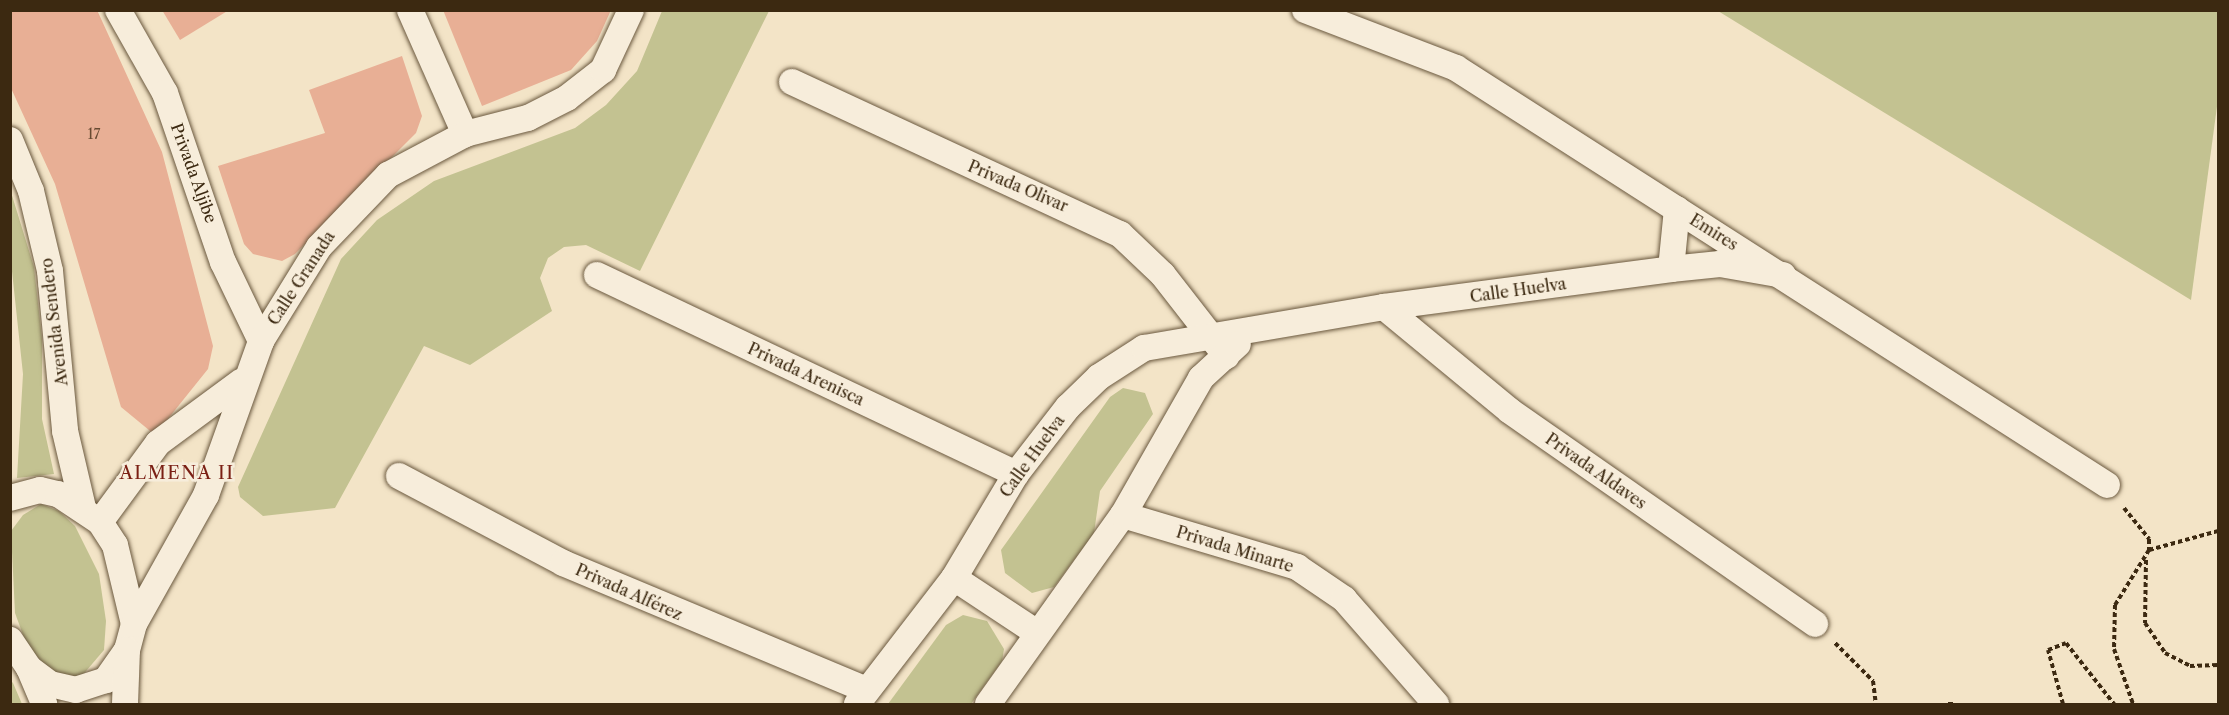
<!DOCTYPE html>
<meta charset="utf-8">
<style>
body{margin:0}
#map{position:relative;width:2229px;height:715px;overflow:hidden;background:#f3e4c7;font-family:"Libre Caslon Text",serif}
div>[style]{position:absolute}
.green>*{inset:0;background:#c3c291}
.building>*{inset:0;background:#e8af95}
.path>*{height:4px;margin-top:-2px;transform-origin:0;background:repeating-linear-gradient(90deg,#3c2911 0 4.5px,transparent 0 7.5px)}
.roads{filter:drop-shadow(0 0 2px #6a583e) drop-shadow(0 0 2px #6a583e)}
.street>*{height:26px;margin:-13px;padding:0 13px;transform-origin:13px;border-radius:13px;background:#f7eddb}
span{translate:-50% -50%;white-space:nowrap;text-align:center;line-height:1.15;-webkit-text-stroke:5px #f7eddb;paint-order:stroke}
.number-label{font-size:14px;color:#674a32}
.number-label span{-webkit-text-stroke-width:0}
.street-label{font-size:16px;color:#3c2911}
.neighbourhood-label{font-size:18px;color:#7a1f14;letter-spacing:1.5px}
.frame{position:absolute;inset:0;border:12px solid #3c2911;pointer-events:none}
</style>
<div id="map">
<div class="green">
<div style="clip-path:polygon(662px 11px,769px 11px,640px 271px,586px 245px,564px 247px,548px 258px,540px 278px,552px 311px,470px 365px,424px 346px,335px 508px,263px 516px,240px 497px,238px 487px,341px 259px,377px 220px,434px 181px,575px 128px,606px 105px,637px 71px)"></div>
<div style="clip-path:polygon(1718px 11px,2218px 11px,2218px 99px,2191px 300px)"></div>
<div style="clip-path:polygon(10px 189px,34px 267px,42px 339px,42px 419px,54px 474px,17px 478px,23px 374px,11px 262px)"></div>
<div style="clip-path:polygon(1123px 388px,1145px 393px,1153px 414px,1100px 491px,1094px 533px,1054px 587px,1032px 593px,1005px 573px,1001px 550px,1110px 397px)"></div>
<div style="clip-path:polygon(41px 504px,59px 511px,75px 526px,99px 574px,106px 621px,104px 650px,81px 677px,61px 678px,45px 666px,26px 643px,15px 613px,11px 531px,23px 515px)"></div>
<div style="clip-path:polygon(963px 615px,987px 621px,1004px 649px,1002px 661px,971px 704px,888px 704px,946px 625px)"></div>
<div style="clip-path:polygon(10px 680px,13px 683px,22px 704px,11px 704px)"></div>
</div>
<div class="building">
<div style="clip-path:polygon(10px 10px,97px 10px,162px 152px,213px 346px,208px 369px,155px 435px,121px 407px,55px 184px,10px 86px)"></div>
<div style="clip-path:polygon(162px 10px,229px 10px,180px 40px)"></div>
<div style="clip-path:polygon(443px 10px,611px 10px,597px 41px,571px 70px,482px 106px)"></div>
<div style="clip-path:polygon(402px 56px,422px 116px,416px 133px,295px 254px,282px 261px,253px 254px,244px 244px,218px 166px,325px 133px,309px 90px)"></div>
</div>
<div class="path">
<div style="left:2124px;top:508px;width:40px;rotate:51deg"></div>
<div style="left:2149px;top:539px;width:11px;rotate:90deg"></div>
<div style="left:2149px;top:550px;width:65px;rotate:121.7deg"></div>
<div style="left:2115px;top:605px;width:44px;rotate:91.3deg"></div>
<div style="left:2114px;top:649px;width:58px;rotate:70.9deg"></div>
<div style="left:2149px;top:550px;width:72px;rotate:-15.4deg"></div>
<div style="left:2146px;top:560px;width:63px;rotate:90.9deg"></div>
<div style="left:2145px;top:623px;width:36px;rotate:56deg"></div>
<div style="left:2165px;top:653px;width:28px;rotate:27deg"></div>
<div style="left:2190px;top:666px;width:28px;rotate:-2deg"></div>
<div style="left:1835px;top:643px;width:54px;rotate:45deg"></div>
<div style="left:1873px;top:681px;width:23px;rotate:83deg"></div>
<div style="left:1948px;top:704px;width:8px"></div>
<div style="left:2063px;top:704px;width:56px;rotate:-105.5deg"></div>
<div style="left:2048px;top:650px;width:19px;rotate:-21deg"></div>
<div style="left:2066px;top:643px;width:78px;rotate:51.8deg"></div>
</div>
<div class="roads">
<div class="street">
<div style="left:118px;top:10px;width:95px;rotate:60.5deg"></div>
<div style="left:165px;top:93px;width:179px;rotate:71.1deg"></div>
<div style="left:223px;top:262px;width:88px;rotate:64.3deg"></div>
<div style="left:410px;top:10px;width:136px;rotate:66.1deg"></div>
<div style="left:1305px;top:10px;width:162px;rotate:21deg"></div>
<div style="left:1456px;top:68px;width:773px;rotate:32.64deg"></div>
<div style="left:792px;top:82px;width:362px;rotate:24.9deg"></div>
<div style="left:1120px;top:234px;width:59px;rotate:43.6deg"></div>
<div style="left:1163px;top:275px;width:103px;rotate:52.1deg"></div>
<div style="left:10px;top:140px;width:55px;rotate:67.6deg"></div>
<div style="left:31px;top:191px;width:82px;rotate:76.6deg"></div>
<div style="left:50px;top:271px;width:161px;rotate:84.6deg"></div>
<div style="left:65px;top:431px;width:79px;rotate:76.8deg"></div>
<div style="left:1671px;top:269px;width:60px;rotate:-84.3deg"></div>
<div style="left:597px;top:275px;width:464px;rotate:25.4deg"></div>
<div style="left:1384px;top:307px;width:163px;rotate:39.5deg"></div>
<div style="left:1510px;top:411px;width:372px;rotate:34.9deg"></div>
<div style="left:399px;top:476px;width:186px;rotate:27.9deg"></div>
<div style="left:563px;top:563px;width:329px;rotate:22.7deg"></div>
<div style="left:10px;top:498px;width:31px;rotate:-15deg"></div>
<div style="left:40px;top:490px;width:18px;rotate:13deg"></div>
<div style="left:58px;top:494px;width:50px;rotate:33.7deg"></div>
<div style="left:100px;top:522px;width:27px;rotate:57deg"></div>
<div style="left:115px;top:545px;width:81px;rotate:76.5deg"></div>
<div style="left:134px;top:624px;width:27px;rotate:105deg"></div>
<div style="left:127px;top:650px;width:37px;rotate:125deg"></div>
<div style="left:106px;top:680px;width:32px;rotate:162deg"></div>
<div style="left:76px;top:690px;width:27px;rotate:-167deg"></div>
<div style="left:50px;top:684px;width:26px;rotate:-143deg"></div>
<div style="left:29px;top:668px;width:34px;rotate:-124deg"></div>
<div style="left:1123px;top:515px;width:182px;rotate:16.6deg"></div>
<div style="left:1297px;top:567px;width:57px;rotate:34.2deg"></div>
<div style="left:1344px;top:599px;width:140px;rotate:48.8deg"></div>
<div style="left:100px;top:522px;width:98px;rotate:-53.7deg"></div>
<div style="left:158px;top:443px;width:104px;rotate:-36.4deg"></div>
<div style="left:954px;top:578px;width:100px;rotate:33.5deg"></div>
<div style="left:134px;top:624px;width:148px;rotate:-60.8deg"></div>
<div style="left:206px;top:495px;width:164px;rotate:-70.3deg"></div>
<div style="left:261px;top:341px;width:110px;rotate:-58.3deg"></div>
<div style="left:319px;top:247px;width:100px;rotate:-46.2deg"></div>
<div style="left:388px;top:175px;width:87px;rotate:-28deg"></div>
<div style="left:465px;top:134px;width:65px;rotate:-14.3deg"></div>
<div style="left:528px;top:118px;width:44px;rotate:-27.1deg"></div>
<div style="left:567px;top:98px;width:46px;rotate:-37.9deg"></div>
<div style="left:603px;top:70px;width:66px;rotate:-65deg"></div>
<div style="left:29px;top:668px;width:39px;rotate:67deg"></div>
<div style="left:125px;top:704px;width:54px;rotate:-87.9deg"></div>
<div style="left:857px;top:704px;width:159px;rotate:-52.4deg"></div>
<div style="left:954px;top:578px;width:121px;rotate:-59.2deg"></div>
<div style="left:1016px;top:474px;width:85px;rotate:-52.2deg"></div>
<div style="left:1068px;top:407px;width:43px;rotate:-44.1deg"></div>
<div style="left:1099px;top:377px;width:54px;rotate:-32.8deg"></div>
<div style="left:1144px;top:348px;width:243px;rotate:-9.7deg"></div>
<div style="left:1384px;top:307px;width:290px;rotate:-7.5deg"></div>
<div style="left:1671px;top:269px;width:49px;rotate:-5.8deg"></div>
<div style="left:1720px;top:264px;width:64px;rotate:9.9deg"></div>
<div style="left:988px;top:704px;width:232px;rotate:-54.5deg"></div>
<div style="left:1123px;top:515px;width:158px;rotate:-60.3deg"></div>
<div style="left:1201px;top:378px;width:50px;rotate:-42.6deg"></div>
</div>
</div>
<div class="number-label">
<span style="left:94px;top:134px">17</span>
</div>
<div class="street-label">
<span style="left:194px;top:173px;rotate:70deg">Privada Aljibe</span>
<span style="left:1018px;top:186px;rotate:23deg">Privada Olivar</span>
<span style="left:1714px;top:232px;rotate:32deg">Emires</span>
<span style="left:301px;top:278px;rotate:-57deg">Calle Granada</span>
<span style="left:1518px;top:290px;rotate:-8deg">Calle Huelva</span>
<span style="left:54px;top:322px;rotate:-97deg">Avenida Sendero</span>
<span style="left:806px;top:374px;rotate:25deg">Privada Arenisca</span>
<span style="left:1032px;top:456px;rotate:-54deg">Calle Huelva</span>
<span style="left:1596px;top:471px;rotate:35deg">Privada Aldaves</span>
<span style="left:1235px;top:549px;rotate:17deg">Privada Minarte</span>
<span style="left:629px;top:592px;rotate:24deg">Privada Alférez</span>
</div>
<div class="neighbourhood-label">
<span style="left:177px;top:473px">ALMENA II</span>
</div>
<div class="frame"></div>
</div>
